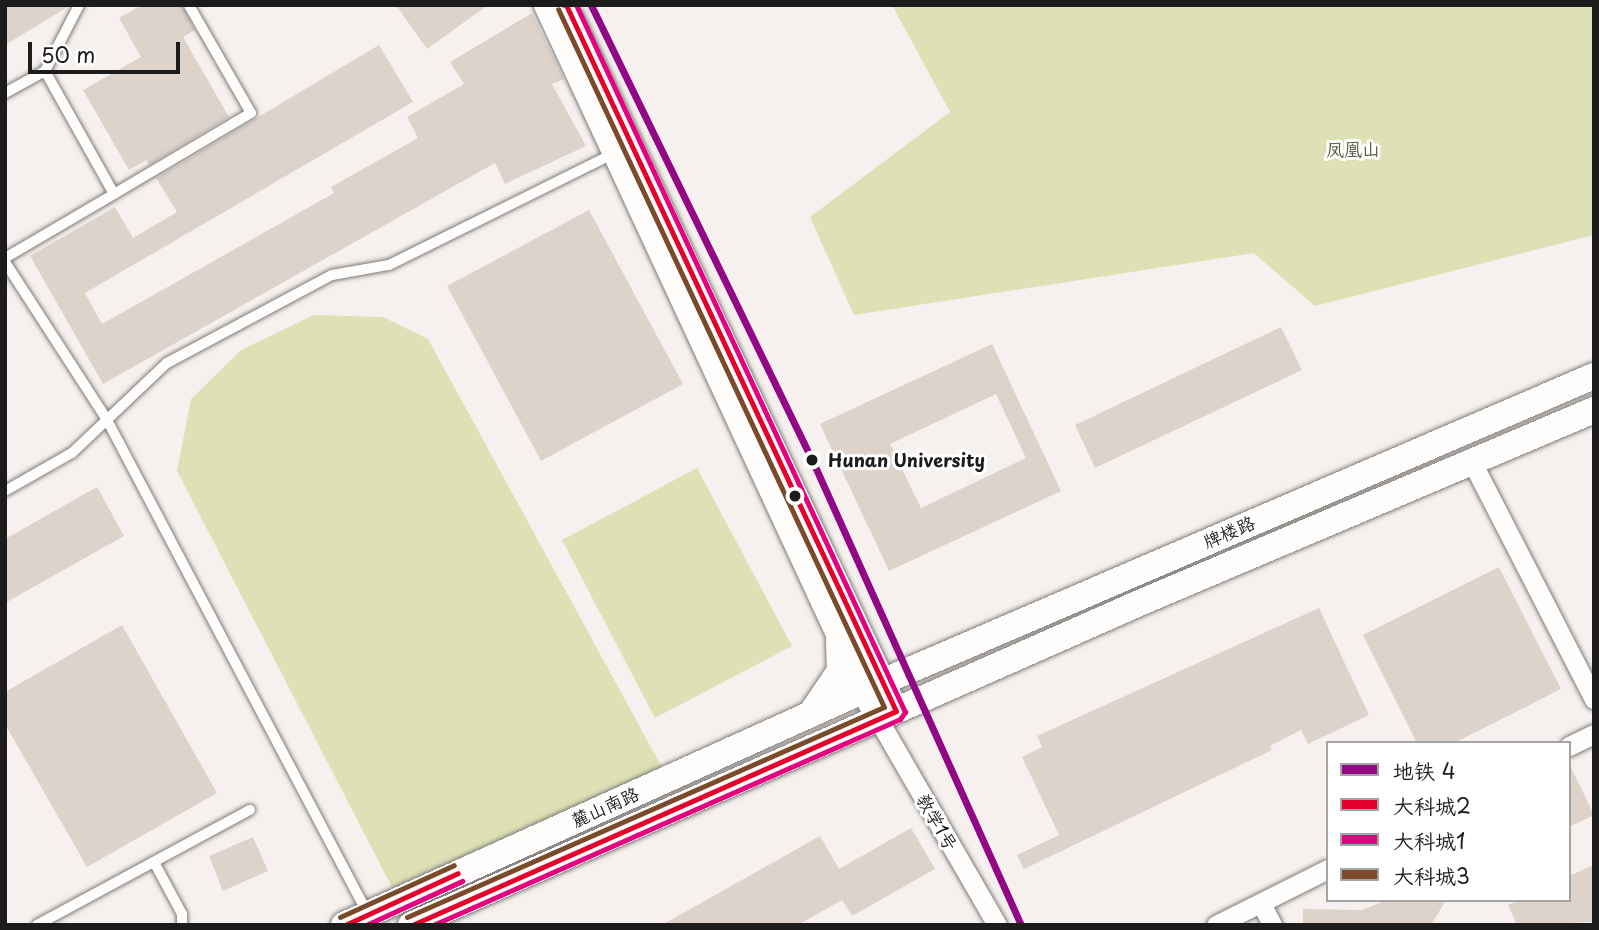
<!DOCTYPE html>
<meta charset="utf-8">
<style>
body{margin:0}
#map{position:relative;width:1599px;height:930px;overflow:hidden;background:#f6f1ee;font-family:"Playpen Sans","LXGW WenKai TC",sans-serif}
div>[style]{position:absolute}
.green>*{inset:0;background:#dde1b5}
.building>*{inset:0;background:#ddd3cb}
.roads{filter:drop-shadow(0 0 2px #7e7c7a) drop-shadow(0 0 2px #7e7c7a)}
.lane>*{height:10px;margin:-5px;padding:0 5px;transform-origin:5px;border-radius:5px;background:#fefdfc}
.street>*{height:19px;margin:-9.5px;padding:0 9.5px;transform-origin:9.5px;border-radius:9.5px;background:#fefdfc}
.secondary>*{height:26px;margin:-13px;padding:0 13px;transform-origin:13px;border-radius:13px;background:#fefdfc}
.bus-1>*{height:5px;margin:-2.5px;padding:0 2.5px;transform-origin:2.5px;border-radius:2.5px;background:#e4002b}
.bus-2>*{height:5px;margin:-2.5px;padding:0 2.5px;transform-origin:2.5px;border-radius:2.5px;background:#e5007d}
.bus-3>*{height:5px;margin:-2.5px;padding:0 2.5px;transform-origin:2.5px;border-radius:2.5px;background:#7a4b2a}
.metro-1>*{height:7px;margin:-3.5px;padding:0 3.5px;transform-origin:3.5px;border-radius:3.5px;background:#920783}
.dots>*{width:19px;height:19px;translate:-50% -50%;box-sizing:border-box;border:4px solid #fff;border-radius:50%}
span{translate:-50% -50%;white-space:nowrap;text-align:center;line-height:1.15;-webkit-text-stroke:6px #fff;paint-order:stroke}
.park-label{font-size:18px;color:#595c41}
.stop-label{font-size:18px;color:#1c1c1c;font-weight:700}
.left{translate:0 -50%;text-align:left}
.street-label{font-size:18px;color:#1c1c1c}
.frame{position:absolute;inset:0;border:7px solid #1c1c1c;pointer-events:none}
.legend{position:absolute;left:1326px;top:741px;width:245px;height:161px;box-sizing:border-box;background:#fff;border:2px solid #a4a4a4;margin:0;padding:9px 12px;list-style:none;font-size:21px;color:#1c1c1c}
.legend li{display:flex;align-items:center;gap:14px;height:35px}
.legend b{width:35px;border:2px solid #a4a4a4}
.scale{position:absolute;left:28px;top:42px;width:152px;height:32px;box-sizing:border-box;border:4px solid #1c1c1c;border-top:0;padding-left:9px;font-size:21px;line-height:24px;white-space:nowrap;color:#1c1c1c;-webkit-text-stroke:5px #fff;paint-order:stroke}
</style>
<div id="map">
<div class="green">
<div style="clip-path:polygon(892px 5px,1594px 5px,1594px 235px,1315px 306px,1254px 253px,854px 315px,810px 217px,950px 112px)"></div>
<div style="clip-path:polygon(314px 315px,383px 317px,428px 339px,664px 771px,394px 891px,177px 471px,191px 399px,241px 350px)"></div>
<div style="clip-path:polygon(697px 468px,792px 646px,655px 718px,562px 540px)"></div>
</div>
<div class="building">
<div style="clip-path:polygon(5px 5px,71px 5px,5px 45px)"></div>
<div style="clip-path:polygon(142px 5px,182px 5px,195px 30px,183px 37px,229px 117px,149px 165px,146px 160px,129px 170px,83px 90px,141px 57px,119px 18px)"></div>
<div style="clip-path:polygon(396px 5px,488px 5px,427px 49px)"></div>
<div style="clip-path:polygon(532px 13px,564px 79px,552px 84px,586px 146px,505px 184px,495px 163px,103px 384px,30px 256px,115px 207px,133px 238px,177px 212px,156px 178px,379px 45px,413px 102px,85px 293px,102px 324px,334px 193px,331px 187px,418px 138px,407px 117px,464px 84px,450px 62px)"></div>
<div style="clip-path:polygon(589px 210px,683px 384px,541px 461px,447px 286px)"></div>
<div style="clip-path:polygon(1281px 327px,1302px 370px,1095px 468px,1075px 425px)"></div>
<div style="clip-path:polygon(evenodd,992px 344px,1061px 491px,889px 571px,820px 424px,992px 344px,996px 394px,1026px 458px,921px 508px,890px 444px,996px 394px)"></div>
<div style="clip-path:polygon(97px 487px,124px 536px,5px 603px,5px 539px)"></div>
<div style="clip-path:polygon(1499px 567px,1561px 689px,1454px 743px,1417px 743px,1363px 635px)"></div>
<div style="clip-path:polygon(1319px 608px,1369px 715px,1308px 744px,1301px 730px,1270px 746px,1272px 750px,1024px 869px,1017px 855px,1059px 835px,1022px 757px,1042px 747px,1037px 736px)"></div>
<div style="clip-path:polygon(122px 625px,217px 793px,87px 867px,5px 724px,5px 692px)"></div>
<div style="clip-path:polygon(1569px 763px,1594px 815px,1569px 827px)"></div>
<div style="clip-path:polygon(911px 828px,935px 869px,852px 916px,842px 900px,798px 925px,662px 925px,820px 836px,839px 869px)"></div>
<div style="clip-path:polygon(253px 837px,268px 871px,223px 891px,209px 856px)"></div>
<div style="clip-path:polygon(1594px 865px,1594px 922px,1517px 925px,1508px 905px,1519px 900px,1569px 900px,1569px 876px)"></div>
<div style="clip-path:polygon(1387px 900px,1446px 900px,1431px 925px,1303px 925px,1303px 909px,1362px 910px)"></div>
</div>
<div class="roads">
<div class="lane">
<div style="left:5px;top:93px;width:46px;rotate:-28.8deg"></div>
<div style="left:45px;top:71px;width:74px;rotate:-62.7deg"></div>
<div style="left:114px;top:194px;width:159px;rotate:-30.6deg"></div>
<div style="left:251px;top:113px;width:125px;rotate:-119.9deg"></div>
<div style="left:5px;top:258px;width:126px;rotate:-30.4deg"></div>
<div style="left:114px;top:194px;width:141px;rotate:-119.3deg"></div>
<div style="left:5px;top:262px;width:186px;rotate:57.1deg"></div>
<div style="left:106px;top:418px;width:561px;rotate:62.16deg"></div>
<div style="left:5px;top:491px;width:77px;rotate:-29.6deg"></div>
<div style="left:72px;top:453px;width:131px;rotate:-43.5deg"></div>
<div style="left:167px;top:363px;width:187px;rotate:-28.1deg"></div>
<div style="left:332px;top:275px;width:58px;rotate:-10deg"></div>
<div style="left:389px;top:265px;width:250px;rotate:-26.4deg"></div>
<div style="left:154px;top:862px;width:59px;rotate:61.7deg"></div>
<div style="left:182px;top:914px;width:11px;rotate:90deg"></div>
<div style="left:37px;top:925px;width:242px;rotate:-28.4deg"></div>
</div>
<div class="street">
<div style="left:1472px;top:462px;width:267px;rotate:62.8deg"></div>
<div style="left:878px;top:719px;width:238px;rotate:60deg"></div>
<div style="left:1569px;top:746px;width:28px;rotate:-26deg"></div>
<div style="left:1261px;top:903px;width:25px;rotate:63deg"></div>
<div style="left:1216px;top:925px;width:125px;rotate:-26.6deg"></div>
</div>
<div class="secondary">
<div style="left:547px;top:5px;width:772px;rotate:65.1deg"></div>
<div style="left:571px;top:19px;width:749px;rotate:64.87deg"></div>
<div style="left:812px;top:712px;width:50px;rotate:-55.7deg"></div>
<div style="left:840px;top:671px;width:30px;rotate:-92deg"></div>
<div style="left:344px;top:925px;width:590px;rotate:-24.31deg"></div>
<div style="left:882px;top:682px;width:775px;rotate:-23.26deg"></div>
<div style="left:411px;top:925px;width:794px;rotate:-23.85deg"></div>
<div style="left:1137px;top:604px;width:496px;rotate:-23deg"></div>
</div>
</div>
<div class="bus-1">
<div style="left:345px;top:925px;width:124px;rotate:-24.7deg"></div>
<div style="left:412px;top:925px;width:529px;rotate:-23.85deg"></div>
<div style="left:896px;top:711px;width:779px;rotate:-115.05deg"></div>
</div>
<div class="bus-2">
<div style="left:366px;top:925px;width:106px;rotate:-24.6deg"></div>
<div style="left:433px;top:925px;width:510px;rotate:-23.8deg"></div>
<div style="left:900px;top:719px;width:9px;rotate:-54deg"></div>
<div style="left:905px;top:712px;width:780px;rotate:-114.95deg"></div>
</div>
<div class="bus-3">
<div style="left:340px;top:917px;width:125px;rotate:-24.5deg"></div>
<div style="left:407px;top:917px;width:521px;rotate:-23.76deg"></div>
<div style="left:884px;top:707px;width:770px;rotate:-115.03deg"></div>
</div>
<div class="metro-1">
<div style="left:591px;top:5px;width:508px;rotate:64.09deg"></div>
<div style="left:813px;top:462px;width:508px;rotate:65.81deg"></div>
</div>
<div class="dots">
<div style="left:812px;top:460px;background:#1c1c1c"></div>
<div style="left:795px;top:496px;background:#1c1c1c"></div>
</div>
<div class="park-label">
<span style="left:1353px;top:149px">凤凰山</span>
</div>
<div class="stop-label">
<span class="left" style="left:828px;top:460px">Hunan University</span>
</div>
<div class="street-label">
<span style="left:1229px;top:532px;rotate:-23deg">牌楼路</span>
<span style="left:605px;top:807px;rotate:-24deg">麓山南路</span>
<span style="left:937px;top:822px;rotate:60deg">教学1号</span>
</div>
<div class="frame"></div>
<ul class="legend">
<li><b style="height:9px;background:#920783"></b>地铁 4</li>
<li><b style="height:9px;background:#e4002b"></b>大科城2</li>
<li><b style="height:9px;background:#e5007d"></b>大科城1</li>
<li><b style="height:9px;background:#7a4b2a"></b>大科城3</li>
</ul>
<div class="scale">50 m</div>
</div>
